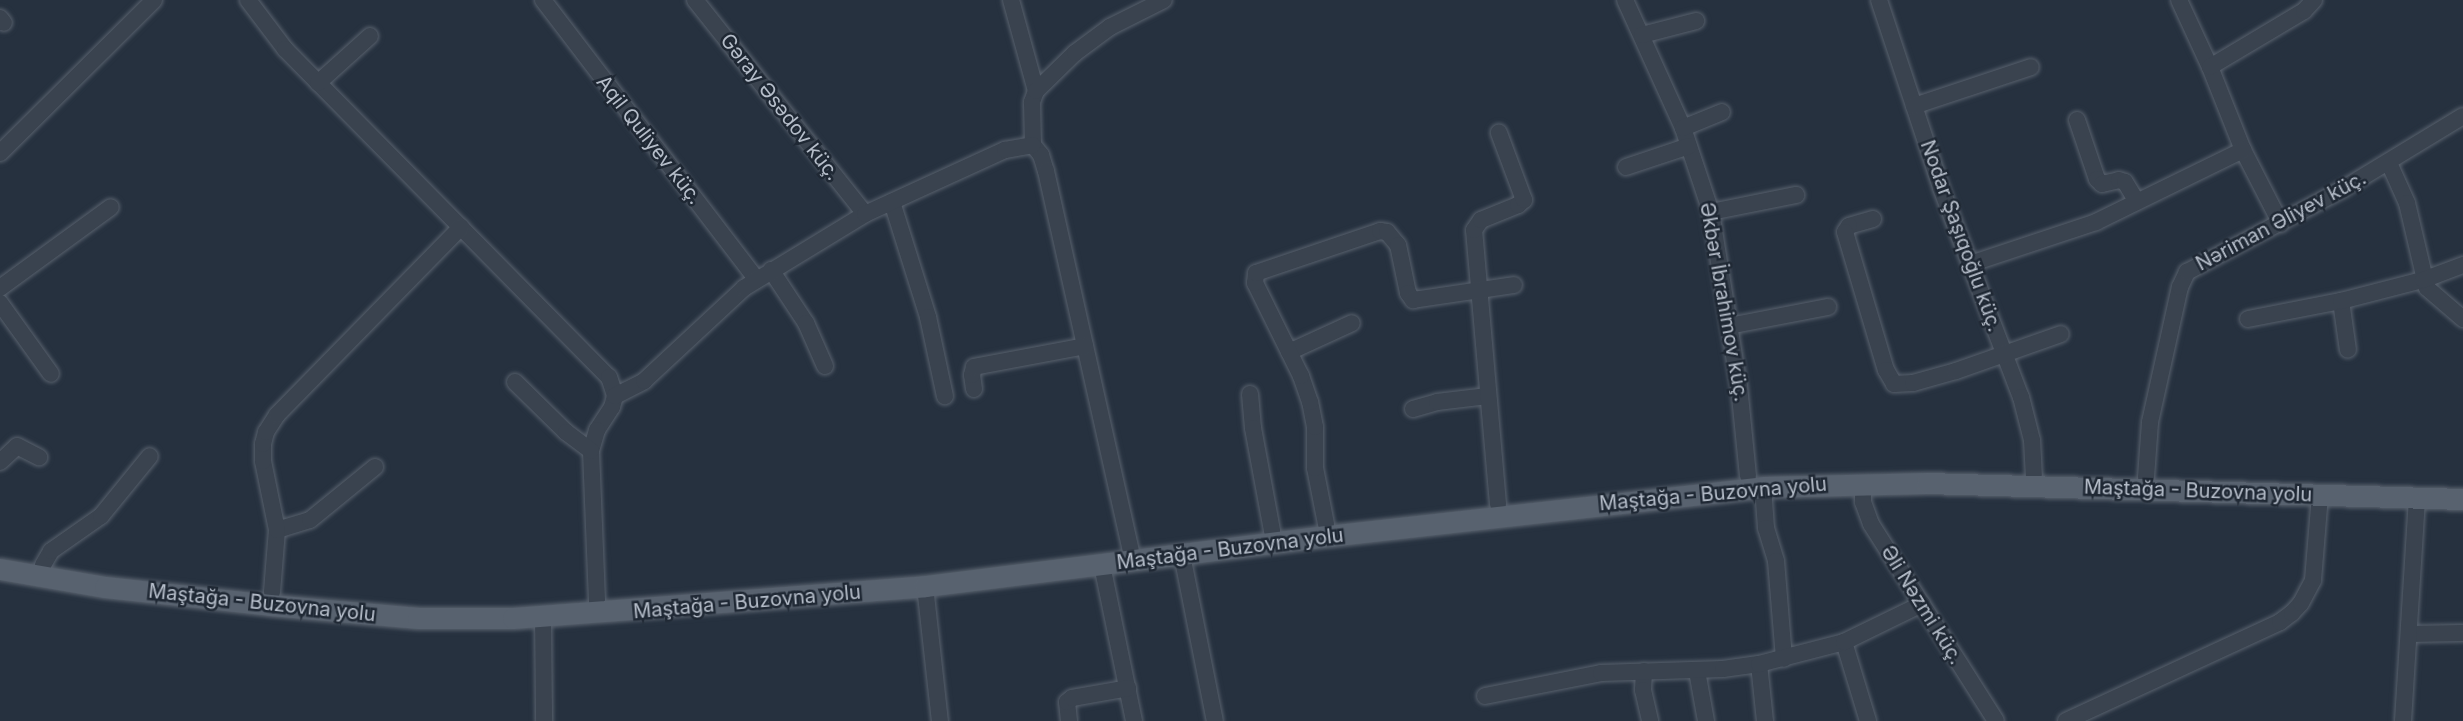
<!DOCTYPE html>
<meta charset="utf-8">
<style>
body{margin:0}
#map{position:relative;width:2463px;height:721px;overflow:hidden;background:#26313f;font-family:Inter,sans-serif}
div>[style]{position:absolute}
.roads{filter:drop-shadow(0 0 2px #58616d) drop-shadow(0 0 2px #58616d)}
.minor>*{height:16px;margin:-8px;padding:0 8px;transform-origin:8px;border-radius:8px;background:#3a434f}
.major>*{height:21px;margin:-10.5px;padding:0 10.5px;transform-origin:10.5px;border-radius:10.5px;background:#58626f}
span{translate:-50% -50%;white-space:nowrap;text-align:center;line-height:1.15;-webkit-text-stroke:5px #1f2834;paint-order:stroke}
.street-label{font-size:20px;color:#b6beca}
</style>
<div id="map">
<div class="roads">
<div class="minor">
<div style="left:248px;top:0;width:61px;rotate:52.9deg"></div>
<div style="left:285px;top:49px;width:461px;rotate:45.4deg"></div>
<div style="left:609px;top:377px;width:20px;rotate:72deg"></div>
<div style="left:615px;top:396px;width:11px;rotate:105deg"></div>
<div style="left:612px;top:407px;width:27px;rotate:123deg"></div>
<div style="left:597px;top:430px;width:22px;rotate:106deg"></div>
<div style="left:591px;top:451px;width:151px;rotate:87.7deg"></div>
<div style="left:543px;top:0;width:352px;rotate:52.6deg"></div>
<div style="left:695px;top:0;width:273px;rotate:51.5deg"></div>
<div style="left:1011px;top:0;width:94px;rotate:74.6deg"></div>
<div style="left:1036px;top:91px;width:12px;rotate:110deg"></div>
<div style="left:1032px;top:102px;width:43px;rotate:88.7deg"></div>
<div style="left:1033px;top:145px;width:13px;rotate:51deg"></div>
<div style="left:1041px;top:155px;width:17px;rotate:73deg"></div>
<div style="left:1046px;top:171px;width:388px;rotate:77.4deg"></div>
<div style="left:1625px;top:0;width:141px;rotate:65.6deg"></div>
<div style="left:1683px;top:128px;width:89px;rotate:71.6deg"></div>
<div style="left:1711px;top:212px;width:176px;rotate:80.9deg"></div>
<div style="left:1739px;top:386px;width:90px;rotate:84.3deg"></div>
<div style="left:1879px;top:0;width:198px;rotate:71.7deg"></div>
<div style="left:1941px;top:188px;width:224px;rotate:69.1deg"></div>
<div style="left:2021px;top:397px;width:44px;rotate:75.7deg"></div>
<div style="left:2032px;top:440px;width:35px;rotate:87deg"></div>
<div style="left:2179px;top:0;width:74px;rotate:65.2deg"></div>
<div style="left:2210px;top:67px;width:89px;rotate:68.3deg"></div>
<div style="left:2243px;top:150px;width:83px;rotate:62.8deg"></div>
<div style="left:0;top:18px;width:6px;rotate:51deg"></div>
<div style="left:1642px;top:35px;width:56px;rotate:-14.5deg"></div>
<div style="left:2210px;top:67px;width:109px;rotate:-30.8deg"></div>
<div style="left:2304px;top:11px;width:15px;rotate:-48deg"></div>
<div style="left:318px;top:83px;width:70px;rotate:-42.1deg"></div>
<div style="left:1036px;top:91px;width:54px;rotate:-44.3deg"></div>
<div style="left:1075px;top:53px;width:44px;rotate:-36.6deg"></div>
<div style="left:1110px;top:27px;width:60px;rotate:-26.6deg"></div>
<div style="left:1914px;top:106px;width:123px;rotate:-18.4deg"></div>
<div style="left:2077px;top:120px;width:62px;rotate:71.3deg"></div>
<div style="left:2097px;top:179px;width:7px;rotate:45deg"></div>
<div style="left:2102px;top:184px;width:17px;rotate:-13deg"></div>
<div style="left:2119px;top:180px;width:6px;rotate:18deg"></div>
<div style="left:2125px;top:182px;width:23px;rotate:59deg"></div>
<div style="left:1683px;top:128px;width:42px;rotate:-22.3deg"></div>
<div style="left:0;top:153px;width:217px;rotate:-44.8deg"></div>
<div style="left:2389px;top:163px;width:44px;rotate:65.8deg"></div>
<div style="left:2407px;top:203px;width:87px;rotate:76.8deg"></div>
<div style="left:2427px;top:288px;width:48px;rotate:40.7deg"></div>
<div style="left:1626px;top:167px;width:66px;rotate:-18.4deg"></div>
<div style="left:892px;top:202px;width:121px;rotate:72.6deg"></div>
<div style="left:928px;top:317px;width:81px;rotate:77.9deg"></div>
<div style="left:1711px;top:212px;width:87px;rotate:-11.3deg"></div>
<div style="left:1873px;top:219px;width:25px;rotate:164deg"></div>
<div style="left:1849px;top:226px;width:7px;rotate:124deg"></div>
<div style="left:1845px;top:232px;width:144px;rotate:73.5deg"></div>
<div style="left:1886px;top:370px;width:16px;rotate:60deg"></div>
<div style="left:1894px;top:384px;width:19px;rotate:-3deg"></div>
<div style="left:1913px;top:383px;width:45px;rotate:-15.6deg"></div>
<div style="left:1956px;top:371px;width:111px;rotate:-19.4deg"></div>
<div style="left:1970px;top:264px;width:133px;rotate:-18.4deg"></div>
<div style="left:2096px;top:222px;width:164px;rotate:-26.1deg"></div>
<div style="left:771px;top:270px;width:64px;rotate:56.6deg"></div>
<div style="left:806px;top:323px;width:47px;rotate:66.2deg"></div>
<div style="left:0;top:288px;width:137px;rotate:-36.1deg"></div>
<div style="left:2341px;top:301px;width:49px;rotate:81.9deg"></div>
<div style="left:0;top:303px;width:87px;rotate:54.3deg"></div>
<div style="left:2248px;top:319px;width:95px;rotate:-11deg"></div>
<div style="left:2341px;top:301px;width:85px;rotate:-14.4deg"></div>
<div style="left:2423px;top:280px;width:43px;rotate:-20.6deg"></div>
<div style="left:1729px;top:326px;width:101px;rotate:-10.9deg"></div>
<div style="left:1289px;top:352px;width:69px;rotate:-24.7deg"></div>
<div style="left:515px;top:382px;width:71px;rotate:44.4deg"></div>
<div style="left:566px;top:432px;width:31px;rotate:37deg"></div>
<div style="left:974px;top:389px;width:14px;rotate:-98deg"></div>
<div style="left:972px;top:375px;width:8px;rotate:-76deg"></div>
<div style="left:974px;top:367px;width:113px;rotate:-10.7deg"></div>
<div style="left:1250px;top:394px;width:34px;rotate:85deg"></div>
<div style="left:1253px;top:428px;width:105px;rotate:79.5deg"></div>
<div style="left:615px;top:396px;width:33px;rotate:-27deg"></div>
<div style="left:644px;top:381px;width:137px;rotate:-42.9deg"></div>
<div style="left:744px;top:288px;width:142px;rotate:-31.4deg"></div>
<div style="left:865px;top:214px;width:154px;rotate:-24.6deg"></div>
<div style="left:1005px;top:150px;width:28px;rotate:-10deg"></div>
<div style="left:1413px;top:409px;width:25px;rotate:-16deg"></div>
<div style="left:1437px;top:402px;width:51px;rotate:-6.7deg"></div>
<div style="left:0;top:462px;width:23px;rotate:-43deg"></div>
<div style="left:17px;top:446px;width:25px;rotate:27deg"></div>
<div style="left:2146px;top:477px;width:55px;rotate:-85.8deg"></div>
<div style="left:2150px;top:422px;width:138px;rotate:-77.5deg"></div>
<div style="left:2180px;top:287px;width:17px;rotate:-65deg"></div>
<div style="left:2187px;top:272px;width:177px;rotate:-28deg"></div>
<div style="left:2343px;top:189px;width:140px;rotate:-31.3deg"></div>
<div style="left:1863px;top:484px;width:18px;rotate:90deg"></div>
<div style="left:1863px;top:502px;width:23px;rotate:70deg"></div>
<div style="left:1871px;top:524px;width:233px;rotate:57.6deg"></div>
<div style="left:1763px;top:487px;width:41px;rotate:85.8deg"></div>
<div style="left:1766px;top:528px;width:34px;rotate:73deg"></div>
<div style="left:1776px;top:561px;width:98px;rotate:85.3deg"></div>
<div style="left:1498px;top:504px;width:275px;rotate:-95deg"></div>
<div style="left:1474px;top:230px;width:12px;rotate:-55deg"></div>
<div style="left:1481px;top:220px;width:40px;rotate:-22deg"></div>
<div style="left:1518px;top:205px;width:8px;rotate:-40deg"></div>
<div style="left:1524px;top:200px;width:72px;rotate:-110.5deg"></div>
<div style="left:1326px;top:524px;width:57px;rotate:-101.1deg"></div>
<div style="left:1315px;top:468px;width:41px;rotate:-90deg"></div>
<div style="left:1315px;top:427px;width:25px;rotate:-101deg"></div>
<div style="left:1310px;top:402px;width:28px;rotate:-109deg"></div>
<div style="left:1301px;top:376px;width:104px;rotate:-116.3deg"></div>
<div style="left:1255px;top:283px;width:10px;rotate:-84deg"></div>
<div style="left:1256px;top:273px;width:131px;rotate:-18.7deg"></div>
<div style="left:1380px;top:231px;width:7px;rotate:8deg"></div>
<div style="left:1387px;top:232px;width:17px;rotate:50deg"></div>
<div style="left:1398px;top:245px;width:49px;rotate:78.2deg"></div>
<div style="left:1408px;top:293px;width:9px;rotate:54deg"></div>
<div style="left:1413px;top:300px;width:102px;rotate:-8.4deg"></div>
<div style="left:277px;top:530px;width:34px;rotate:-17deg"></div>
<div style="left:310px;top:520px;width:84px;rotate:-39.2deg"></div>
<div style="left:1182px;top:555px;width:169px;rotate:78.8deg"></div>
<div style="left:43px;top:565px;width:16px;rotate:-60deg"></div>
<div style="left:51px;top:551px;width:61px;rotate:-35deg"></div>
<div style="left:101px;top:516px;width:77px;rotate:-50.8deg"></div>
<div style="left:1102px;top:565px;width:159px;rotate:78.4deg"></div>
<div style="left:925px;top:586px;width:136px;rotate:83.7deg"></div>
<div style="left:272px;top:592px;width:62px;rotate:-85.4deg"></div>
<div style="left:277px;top:530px;width:70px;rotate:-101.5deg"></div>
<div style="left:263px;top:461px;width:17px;rotate:-90deg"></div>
<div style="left:263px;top:444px;width:12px;rotate:-76deg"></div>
<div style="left:266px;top:432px;width:20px;rotate:-57deg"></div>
<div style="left:277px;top:415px;width:263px;rotate:-45.6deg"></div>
<div style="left:543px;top:617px;width:104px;rotate:89.4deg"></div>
<div style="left:2409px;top:634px;width:54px;rotate:-1.1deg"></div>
<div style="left:1844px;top:642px;width:83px;rotate:73.1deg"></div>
<div style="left:1759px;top:664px;width:57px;rotate:84deg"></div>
<div style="left:1644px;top:671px;width:19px;rotate:93deg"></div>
<div style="left:1643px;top:690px;width:32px;rotate:77deg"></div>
<div style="left:1697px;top:671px;width:51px;rotate:79.8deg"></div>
<div style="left:1485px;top:696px;width:118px;rotate:-11.2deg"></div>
<div style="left:1601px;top:673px;width:122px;rotate:-1.9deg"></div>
<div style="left:1723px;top:669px;width:36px;rotate:-8deg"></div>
<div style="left:1759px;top:664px;width:88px;rotate:-14.5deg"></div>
<div style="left:1844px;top:642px;width:87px;rotate:-26deg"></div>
<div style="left:1069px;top:721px;width:19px;rotate:-96deg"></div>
<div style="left:1067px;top:702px;width:6px;rotate:-39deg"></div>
<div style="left:1072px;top:698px;width:57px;rotate:-10.1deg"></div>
<div style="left:2066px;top:721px;width:236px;rotate:-24.8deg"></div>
<div style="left:2280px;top:622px;width:15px;rotate:-37deg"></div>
<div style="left:2292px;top:613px;width:13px;rotate:-48deg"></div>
<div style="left:2301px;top:603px;width:26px;rotate:-62deg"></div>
<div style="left:2313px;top:580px;width:86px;rotate:-85.3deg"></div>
<div style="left:2403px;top:721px;width:224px;rotate:-86.4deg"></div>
</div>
<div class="major">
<div style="left:0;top:569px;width:107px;rotate:9.7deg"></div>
<div style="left:105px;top:587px;width:166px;rotate:6.2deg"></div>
<div style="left:270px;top:605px;width:149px;rotate:5deg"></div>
<div style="left:418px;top:618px;width:95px"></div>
<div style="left:513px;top:618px;width:413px;rotate:-4.4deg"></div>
<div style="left:925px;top:586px;width:406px;rotate:-7.1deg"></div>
<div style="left:1328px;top:536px;width:438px;rotate:-6.4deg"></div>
<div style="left:1763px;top:487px;width:164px;rotate:-1.4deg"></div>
<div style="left:1927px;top:483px;width:536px;rotate:1.71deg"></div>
</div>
</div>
<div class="street-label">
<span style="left:780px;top:107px;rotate:52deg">Gəray Əsədov küç.</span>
<span style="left:649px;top:140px;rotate:52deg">Aqil Quliyev küç.</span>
<span style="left:2281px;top:221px;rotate:-28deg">Nəriman Əliyev küç.</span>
<span style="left:1961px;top:236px;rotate:70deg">Nodar Şaşıqoğlu küç.</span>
<span style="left:1724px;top:302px;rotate:80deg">Əkbər İbrahimov küç.</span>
<span style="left:2198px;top:491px;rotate:2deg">Maştağa - Buzovna yolu</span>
<span style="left:1713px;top:494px;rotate:-5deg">Maştağa - Buzovna yolu</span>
<span style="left:1230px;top:549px;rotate:-7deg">Maştağa - Buzovna yolu</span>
<span style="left:747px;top:602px;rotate:-5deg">Maştağa - Buzovna yolu</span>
<span style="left:262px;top:603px;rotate:6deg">Maştağa - Buzovna yolu</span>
<span style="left:1922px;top:605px;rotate:58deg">Əli Nəzmi küç.</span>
</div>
</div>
